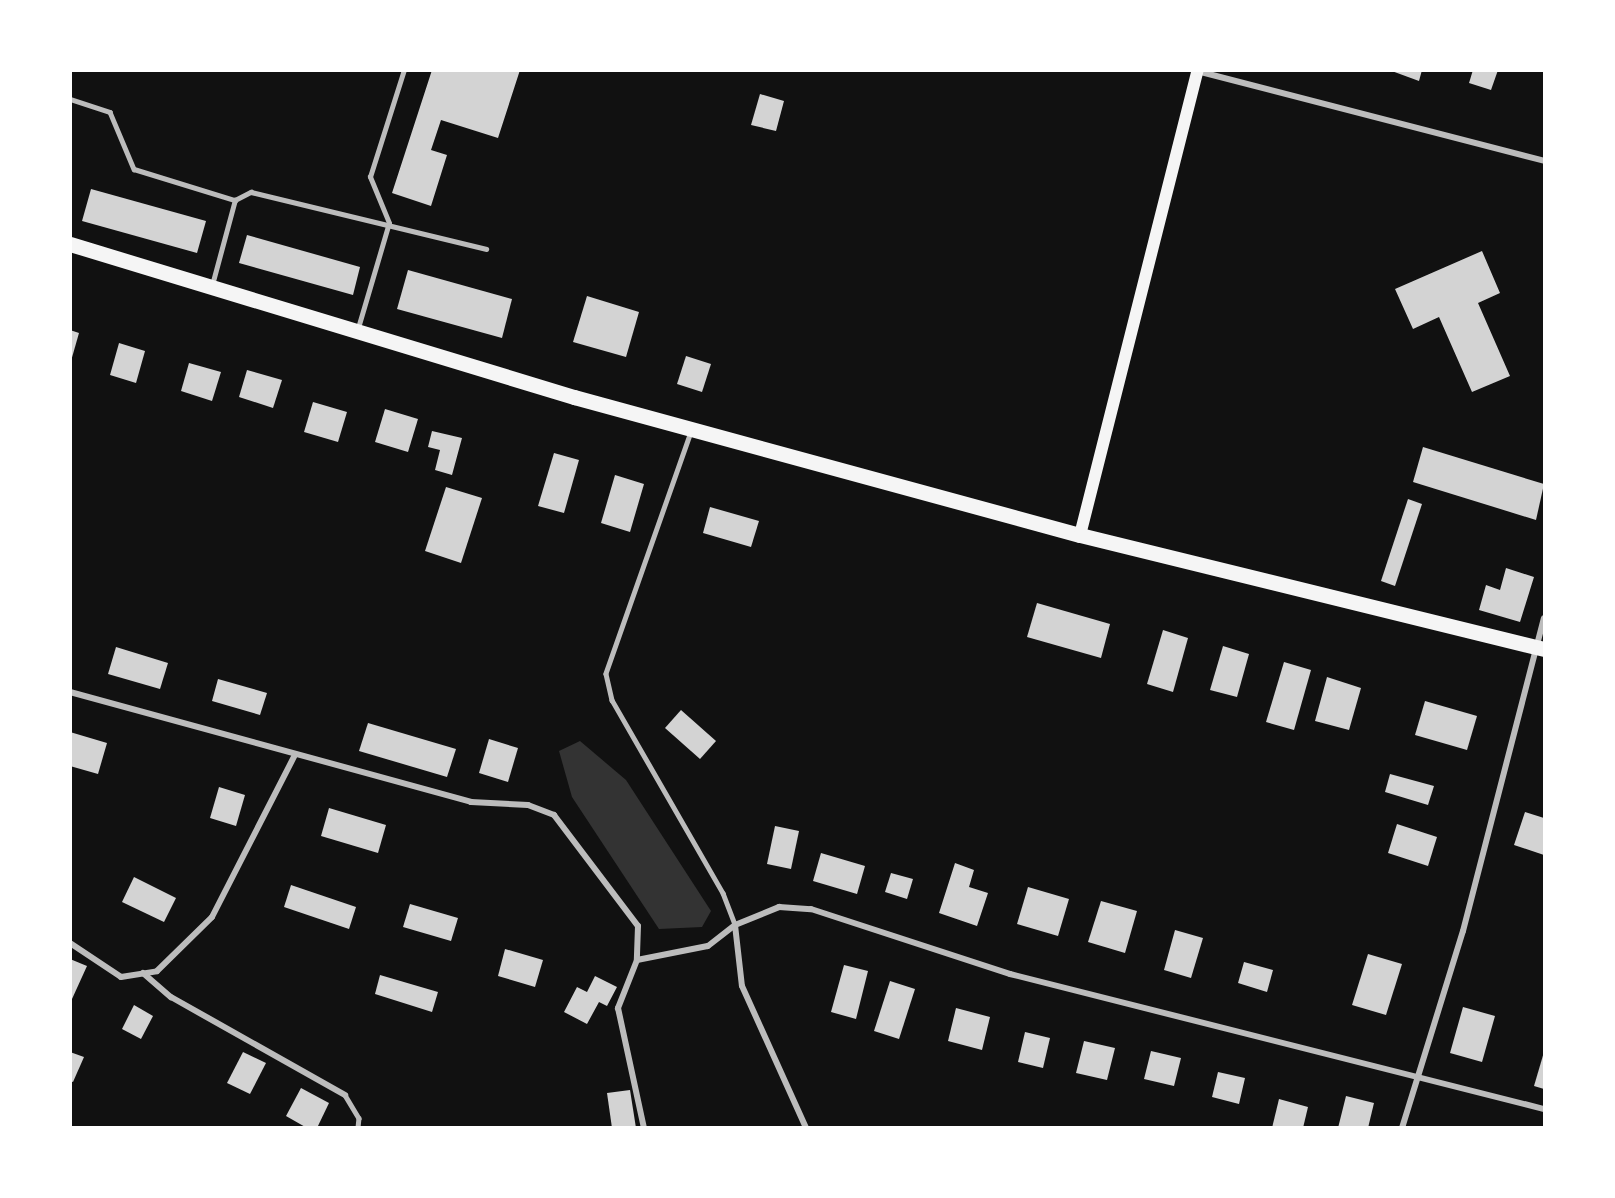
<!DOCTYPE html>
<style>
body{margin:0}
#map{position:relative;width:1615px;height:1198px;overflow:hidden;background:#111;font-family:Helvetica,sans-serif}
div>[style]{position:absolute}
.water>*{inset:0;background:#333}
.building>*{inset:0;background:#d3d3d3}
.service>*{height:4.5px;margin:-2.25px;padding:0 2.25px;transform-origin:2.25px;border-radius:2.25px;background:#bcbcbc}
.minor>*{height:6px;margin:-3px;padding:0 3px;transform-origin:3px;border-radius:3px;background:#bcbcbc}
.secondary>*{height:12px;margin:-6px;padding:0 6px;transform-origin:6px;border-radius:6px;background:#f5f5f5}
.primary>*{height:15px;margin:-7.5px;padding:0 7.5px;transform-origin:7.5px;border-radius:7.5px;background:#f5f5f5}
span{translate:-50% -50%;white-space:nowrap;text-align:center;line-height:1.15;-webkit-text-stroke:6px #fff;paint-order:stroke}
.frame{position:absolute;inset:0;border:72px solid #fff;pointer-events:none}
</style>
<div id="map">
<div class="water">
<div style="clip-path:polygon(580px 741px,626px 780px,711px 911px,702px 927px,659px 929px,572px 797px,559px 751px)"></div>
</div>
<div class="building">
<div style="clip-path:polygon(432px 70px,520px 70px,498px 138px,441px 120px,431px 150px,447px 155px,431px 206px,392px 193px)"></div>
<div style="clip-path:polygon(1389px 70px,1422px 70px,1419px 81px)"></div>
<div style="clip-path:polygon(1473px 70px,1498px 70px,1491px 90px,1469px 83px)"></div>
<div style="clip-path:polygon(760px 94px,784px 101px,776px 131px,751px 125px)"></div>
<div style="clip-path:polygon(91px 189px,206px 221px,197px 253px,82px 221px)"></div>
<div style="clip-path:polygon(247px 235px,360px 267px,353px 295px,239px 263px)"></div>
<div style="clip-path:polygon(1482px 251px,1500px 293px,1478px 303px,1510px 376px,1472px 392px,1439px 317px,1413px 329px,1395px 289px)"></div>
<div style="clip-path:polygon(408px 270px,512px 299px,502px 338px,397px 309px)"></div>
<div style="clip-path:polygon(587px 296px,639px 312px,626px 357px,573px 342px)"></div>
<div style="clip-path:polygon(70px 330px,79px 333px,71px 361px,70px 361px)"></div>
<div style="clip-path:polygon(119px 343px,145px 351px,136px 383px,110px 375px)"></div>
<div style="clip-path:polygon(686px 356px,711px 364px,702px 392px,677px 384px)"></div>
<div style="clip-path:polygon(189px 363px,221px 372px,212px 401px,181px 391px)"></div>
<div style="clip-path:polygon(247px 370px,282px 380px,273px 408px,239px 397px)"></div>
<div style="clip-path:polygon(313px 402px,347px 412px,338px 442px,304px 432px)"></div>
<div style="clip-path:polygon(385px 409px,418px 419px,408px 452px,375px 442px)"></div>
<div style="clip-path:polygon(432px 431px,462px 438px,452px 475px,435px 470px,440px 450px,428px 447px)"></div>
<div style="clip-path:polygon(1423px 447px,1544px 484px,1536px 520px,1413px 482px)"></div>
<div style="clip-path:polygon(554px 453px,579px 460px,564px 513px,538px 506px)"></div>
<div style="clip-path:polygon(615px 475px,644px 484px,630px 532px,601px 523px)"></div>
<div style="clip-path:polygon(446px 487px,482px 498px,461px 563px,425px 551px)"></div>
<div style="clip-path:polygon(1408px 499px,1422px 504px,1395px 586px,1381px 581px)"></div>
<div style="clip-path:polygon(710px 507px,759px 521px,751px 547px,703px 533px)"></div>
<div style="clip-path:polygon(1506px 568px,1534px 577px,1520px 622px,1479px 610px,1486px 585px,1500px 590px)"></div>
<div style="clip-path:polygon(1037px 603px,1110px 624px,1101px 658px,1027px 637px)"></div>
<div style="clip-path:polygon(1163px 630px,1188px 638px,1173px 692px,1147px 684px)"></div>
<div style="clip-path:polygon(1223px 646px,1249px 654px,1237px 697px,1210px 690px)"></div>
<div style="clip-path:polygon(116px 647px,168px 663px,160px 689px,108px 674px)"></div>
<div style="clip-path:polygon(1284px 662px,1311px 670px,1294px 730px,1266px 722px)"></div>
<div style="clip-path:polygon(1327px 677px,1361px 688px,1349px 730px,1315px 721px)"></div>
<div style="clip-path:polygon(218px 679px,267px 693px,260px 715px,212px 701px)"></div>
<div style="clip-path:polygon(1425px 701px,1477px 716px,1467px 750px,1415px 735px)"></div>
<div style="clip-path:polygon(681px 710px,716px 741px,700px 759px,665px 728px)"></div>
<div style="clip-path:polygon(368px 723px,456px 749px,447px 777px,359px 751px)"></div>
<div style="clip-path:polygon(70px 732px,107px 743px,98px 774px,70px 766px)"></div>
<div style="clip-path:polygon(489px 739px,518px 748px,508px 782px,479px 773px)"></div>
<div style="clip-path:polygon(1390px 774px,1434px 786px,1428px 805px,1385px 792px)"></div>
<div style="clip-path:polygon(219px 787px,245px 795px,236px 826px,210px 818px)"></div>
<div style="clip-path:polygon(329px 808px,386px 825px,378px 853px,321px 836px)"></div>
<div style="clip-path:polygon(1525px 812px,1544px 818px,1544px 855px,1514px 845px)"></div>
<div style="clip-path:polygon(1397px 824px,1437px 837px,1428px 866px,1388px 853px)"></div>
<div style="clip-path:polygon(775px 826px,799px 831px,791px 869px,767px 864px)"></div>
<div style="clip-path:polygon(821px 853px,865px 866px,857px 894px,813px 881px)"></div>
<div style="clip-path:polygon(955px 863px,974px 870px,969px 887px,988px 893px,977px 926px,939px 913px)"></div>
<div style="clip-path:polygon(891px 873px,913px 879px,907px 899px,885px 892px)"></div>
<div style="clip-path:polygon(134px 877px,176px 898px,164px 922px,122px 902px)"></div>
<div style="clip-path:polygon(291px 885px,356px 907px,349px 929px,284px 907px)"></div>
<div style="clip-path:polygon(1028px 887px,1069px 899px,1058px 936px,1017px 924px)"></div>
<div style="clip-path:polygon(1101px 901px,1137px 911px,1125px 953px,1088px 942px)"></div>
<div style="clip-path:polygon(410px 904px,458px 918px,451px 941px,403px 927px)"></div>
<div style="clip-path:polygon(1175px 930px,1203px 938px,1191px 978px,1164px 970px)"></div>
<div style="clip-path:polygon(505px 949px,543px 960px,535px 987px,498px 976px)"></div>
<div style="clip-path:polygon(1368px 954px,1402px 964px,1386px 1015px,1352px 1005px)"></div>
<div style="clip-path:polygon(70px 959px,87px 966px,72px 999px,70px 998px)"></div>
<div style="clip-path:polygon(1244px 962px,1273px 970px,1267px 992px,1238px 983px)"></div>
<div style="clip-path:polygon(844px 965px,868px 971px,856px 1019px,831px 1012px)"></div>
<div style="clip-path:polygon(380px 975px,438px 992px,432px 1012px,375px 994px)"></div>
<div style="clip-path:polygon(595px 976px,617px 987px,607px 1006px,599px 1002px,587px 1024px,564px 1012px,577px 987px,587px 992px)"></div>
<div style="clip-path:polygon(890px 981px,915px 989px,899px 1039px,874px 1031px)"></div>
<div style="clip-path:polygon(134px 1005px,153px 1016px,141px 1039px,122px 1029px)"></div>
<div style="clip-path:polygon(1463px 1007px,1495px 1016px,1482px 1062px,1450px 1053px)"></div>
<div style="clip-path:polygon(956px 1008px,990px 1017px,982px 1050px,948px 1041px)"></div>
<div style="clip-path:polygon(1025px 1032px,1050px 1038px,1043px 1068px,1018px 1062px)"></div>
<div style="clip-path:polygon(1084px 1041px,1115px 1048px,1107px 1080px,1076px 1073px)"></div>
<div style="clip-path:polygon(1151px 1051px,1181px 1058px,1174px 1086px,1144px 1079px)"></div>
<div style="clip-path:polygon(70px 1052px,84px 1057px,73px 1082px,70px 1081px)"></div>
<div style="clip-path:polygon(243px 1052px,266px 1063px,250px 1094px,227px 1083px)"></div>
<div style="clip-path:polygon(1544px 1052px,1544px 1089px,1534px 1086px)"></div>
<div style="clip-path:polygon(1218px 1072px,1245px 1078px,1239px 1104px,1212px 1097px)"></div>
<div style="clip-path:polygon(301px 1088px,329px 1103px,317px 1128px,307px 1128px,286px 1116px)"></div>
<div style="clip-path:polygon(630px 1090px,636px 1128px,612px 1128px,607px 1093px)"></div>
<div style="clip-path:polygon(1346px 1096px,1374px 1103px,1368px 1128px,1338px 1128px)"></div>
<div style="clip-path:polygon(1279px 1099px,1308px 1107px,1303px 1128px,1272px 1128px)"></div>
</div>
<div class="service">
<div style="left:70px;top:99px;width:42px;rotate:18deg"></div>
<div style="left:110px;top:112px;width:62px;rotate:67.2deg"></div>
<div style="left:134px;top:169px;width:106px;rotate:17.1deg"></div>
<div style="left:212px;top:285px;width:88px;rotate:-74.9deg"></div>
<div style="left:235px;top:200px;width:18px;rotate:-27deg"></div>
<div style="left:251px;top:192px;width:242px;rotate:13.6deg"></div>
<div style="left:358px;top:328px;width:109px;rotate:-73.6deg"></div>
<div style="left:389px;top:223px;width:50px;rotate:-112.4deg"></div>
<div style="left:370px;top:177px;width:112px;rotate:-72.4deg"></div>
<div style="left:691px;top:432px;width:256px;rotate:109.4deg"></div>
<div style="left:606px;top:674px;width:27px;rotate:77deg"></div>
<div style="left:612px;top:700px;width:223px;rotate:60.1deg"></div>
<div style="left:723px;top:893px;width:34px;rotate:69deg"></div>
<div style="left:345px;top:1095px;width:27px;rotate:59deg"></div>
<div style="left:359px;top:1118px;width:10px;rotate:96deg"></div>
</div>
<div class="minor">
<div style="left:1197px;top:71px;width:358px;rotate:14.5deg"></div>
<div style="left:70px;top:692px;width:416px;rotate:15.3deg"></div>
<div style="left:471px;top:802px;width:57px;rotate:3deg"></div>
<div style="left:528px;top:805px;width:28px;rotate:21deg"></div>
<div style="left:554px;top:815px;width:139px;rotate:52.9deg"></div>
<div style="left:638px;top:926px;width:34px;rotate:92deg"></div>
<div style="left:637px;top:960px;width:72px;rotate:-11.2deg"></div>
<div style="left:708px;top:946px;width:34px;rotate:-38deg"></div>
<div style="left:735px;top:925px;width:48px;rotate:-22.2deg"></div>
<div style="left:779px;top:907px;width:32px;rotate:4deg"></div>
<div style="left:811px;top:909px;width:209px;rotate:18.1deg"></div>
<div style="left:1010px;top:974px;width:551px;rotate:14.19deg"></div>
<div style="left:735px;top:925px;width:61px;rotate:83.5deg"></div>
<div style="left:742px;top:986px;width:156px;rotate:65.7deg"></div>
<div style="left:70px;top:943px;width:61px;rotate:33.7deg"></div>
<div style="left:121px;top:977px;width:36px;rotate:-9deg"></div>
<div style="left:157px;top:971px;width:77px;rotate:-44.5deg"></div>
<div style="left:212px;top:917px;width:182px;rotate:-62.9deg"></div>
<div style="left:637px;top:960px;width:52px;rotate:111.6deg"></div>
<div style="left:618px;top:1008px;width:123px;rotate:77.8deg"></div>
<div style="left:143px;top:973px;width:37px;rotate:41deg"></div>
<div style="left:171px;top:997px;width:200px;rotate:29.4deg"></div>
<div style="left:1402px;top:1128px;width:206px;rotate:-72.8deg"></div>
<div style="left:1463px;top:931px;width:323px;rotate:-75.5deg"></div>
</div>
<div class="secondary">
<div style="left:1080px;top:535px;width:480px;rotate:-75.8deg"></div>
</div>
<div class="primary">
<div style="left:70px;top:244px;width:527px;rotate:16.89deg"></div>
<div style="left:574px;top:397px;width:524px;rotate:15.26deg"></div>
<div style="left:1080px;top:535px;width:478px;rotate:13.8deg"></div>
</div>
<div class="frame"></div>
</div>
